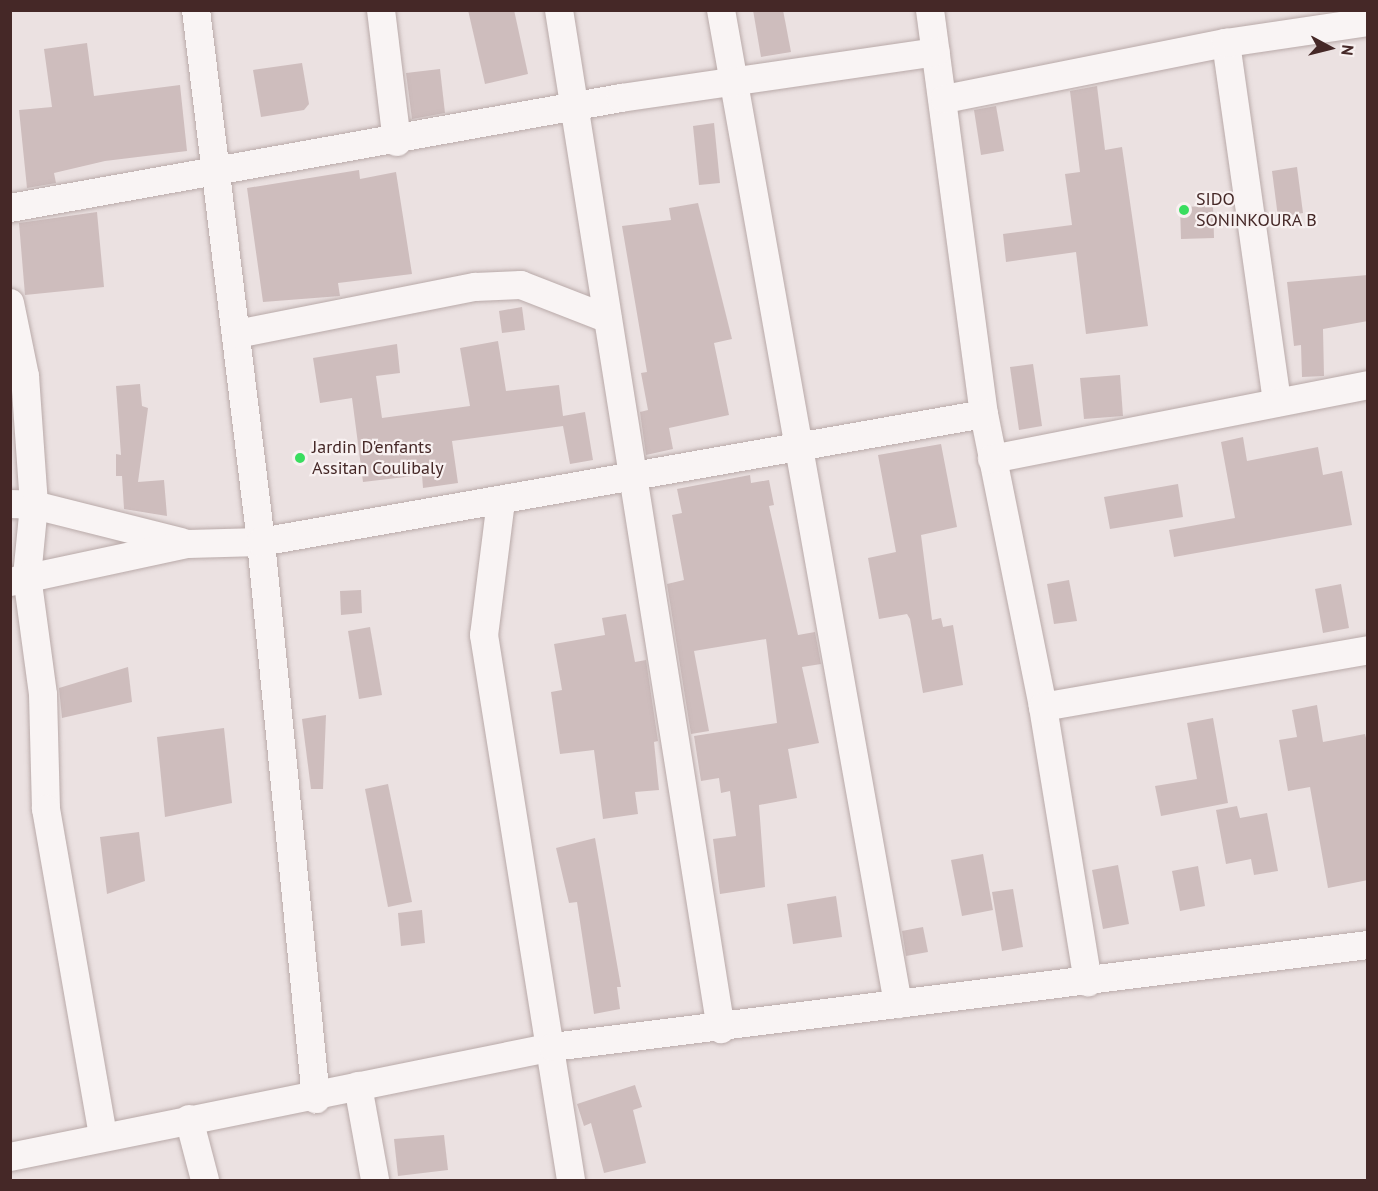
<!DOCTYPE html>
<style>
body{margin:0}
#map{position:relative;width:1378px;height:1191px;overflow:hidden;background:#ebe1e1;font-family:"PT Sans",sans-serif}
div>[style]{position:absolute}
.building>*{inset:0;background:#cebdbd}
.roads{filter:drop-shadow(0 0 2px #b9aaa9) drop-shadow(0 0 2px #b9aaa9)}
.street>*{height:28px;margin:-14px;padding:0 14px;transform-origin:14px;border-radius:14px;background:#f9f4f4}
.dots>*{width:16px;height:16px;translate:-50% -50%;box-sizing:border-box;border:3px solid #f8f1f1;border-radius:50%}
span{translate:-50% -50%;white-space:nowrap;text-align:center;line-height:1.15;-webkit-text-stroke:4.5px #f8f1f1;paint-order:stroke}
.poi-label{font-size:18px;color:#452827}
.left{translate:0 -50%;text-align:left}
.frame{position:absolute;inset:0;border:12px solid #452827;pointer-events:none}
.north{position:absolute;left:1300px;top:18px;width:60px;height:60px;-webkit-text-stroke:4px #f8f1f1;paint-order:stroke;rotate:97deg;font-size:16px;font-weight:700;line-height:24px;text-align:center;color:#452827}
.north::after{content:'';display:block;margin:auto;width:21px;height:27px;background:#452827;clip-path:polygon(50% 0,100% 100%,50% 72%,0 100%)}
</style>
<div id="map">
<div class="building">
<div style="clip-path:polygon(468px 10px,514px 10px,528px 74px,485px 84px)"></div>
<div style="clip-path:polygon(753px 10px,783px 10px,791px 52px,761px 57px)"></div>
<div style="clip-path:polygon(87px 43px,94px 96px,180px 85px,187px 151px,105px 161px,54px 173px,56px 183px,27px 188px,19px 110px,52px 107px,44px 49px)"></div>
<div style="clip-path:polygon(302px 63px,309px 104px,304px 110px,261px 117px,253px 70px)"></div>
<div style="clip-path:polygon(440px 69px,445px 113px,412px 119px,406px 73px)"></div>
<div style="clip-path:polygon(1097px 86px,1105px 150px,1122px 147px,1148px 326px,1086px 334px,1076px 252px,1006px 262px,1003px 234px,1072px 225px,1065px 174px,1080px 172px,1070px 91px)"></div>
<div style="clip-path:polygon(996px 106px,1004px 151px,981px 155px,974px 110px)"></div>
<div style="clip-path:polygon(714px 123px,720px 183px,699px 185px,693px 126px)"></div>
<div style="clip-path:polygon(1297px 167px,1303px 213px,1278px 217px,1272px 171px)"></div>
<div style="clip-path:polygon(359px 170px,360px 179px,396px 172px,412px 274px,338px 283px,340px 296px,263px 302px,247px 188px)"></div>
<div style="clip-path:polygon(698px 203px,732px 339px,714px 343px,729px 415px,669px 428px,673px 449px,646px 455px,640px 412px,648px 410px,641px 373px,647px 372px,622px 226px,671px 220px,669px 208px)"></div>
<div style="clip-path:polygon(1213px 206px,1214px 238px,1181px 239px,1180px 207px)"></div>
<div style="clip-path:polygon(97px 212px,104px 287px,25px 295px,19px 223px)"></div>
<div style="clip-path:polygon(1368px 275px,1368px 321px,1323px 329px,1324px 376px,1302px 377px,1301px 345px,1294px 346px,1287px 282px)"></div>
<div style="clip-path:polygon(522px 307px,525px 330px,502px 333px,499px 311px)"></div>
<div style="clip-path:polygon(498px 341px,506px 391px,559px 385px,563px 416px,585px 412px,593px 460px,570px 464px,563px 426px,452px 441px,458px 483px,423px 488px,422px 475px,363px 482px,352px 398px,320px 403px,313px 358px,397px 344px,400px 373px,376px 376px,382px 418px,470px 406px,460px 348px)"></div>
<div style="clip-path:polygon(1033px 364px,1042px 426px,1019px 430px,1010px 367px)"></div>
<div style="clip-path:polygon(1120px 375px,1123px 416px,1084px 419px,1080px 378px)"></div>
<div style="clip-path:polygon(140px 384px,142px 406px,148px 408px,138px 482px,164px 480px,167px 516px,124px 509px,122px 476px,116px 476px,116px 454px,121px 455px,116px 386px)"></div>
<div style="clip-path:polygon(1243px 437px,1247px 461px,1318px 447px,1323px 475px,1342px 471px,1352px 525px,1174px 557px,1169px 530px,1235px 518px,1221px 442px)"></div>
<div style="clip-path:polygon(941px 444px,957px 527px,921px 535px,932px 620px,941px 618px,943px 627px,953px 625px,963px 685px,923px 693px,910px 619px,907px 614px,879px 619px,868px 558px,896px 552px,878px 455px)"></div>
<div style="clip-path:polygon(750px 475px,751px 483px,769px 480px,774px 505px,769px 506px,798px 635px,815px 632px,821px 664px,802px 667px,819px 743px,788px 749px,797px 798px,759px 805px,765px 887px,720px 894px,713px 839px,736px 836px,730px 791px,721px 793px,719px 778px,701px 781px,694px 736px,777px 723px,766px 639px,694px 651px,709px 731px,691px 734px,667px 584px,684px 580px,672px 515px,682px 513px,677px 489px)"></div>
<div style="clip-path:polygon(1178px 484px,1183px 517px,1110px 529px,1104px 497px)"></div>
<div style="clip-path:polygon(1069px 580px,1077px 621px,1054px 624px,1047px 584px)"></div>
<div style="clip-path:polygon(1341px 584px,1349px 628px,1323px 633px,1315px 589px)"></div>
<div style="clip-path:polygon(361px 590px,362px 613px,341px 615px,340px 591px)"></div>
<div style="clip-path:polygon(626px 614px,635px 662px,646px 660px,658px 741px,654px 742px,659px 790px,635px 792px,638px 814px,603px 819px,594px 750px,560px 754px,551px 692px,562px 690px,554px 644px,605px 635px,602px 618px)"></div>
<div style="clip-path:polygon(370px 627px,382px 695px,359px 699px,348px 631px)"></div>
<div style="clip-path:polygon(128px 667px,132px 702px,62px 718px,59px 688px)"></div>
<div style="clip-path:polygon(1317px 705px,1323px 742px,1365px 734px,1368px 746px,1368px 880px,1328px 888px,1310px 787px,1288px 791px,1279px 740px,1297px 737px,1292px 710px)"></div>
<div style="clip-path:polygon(326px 715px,323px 789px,311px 789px,302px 719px)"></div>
<div style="clip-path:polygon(1213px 718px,1228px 803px,1161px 816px,1155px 786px,1197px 779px,1187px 723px)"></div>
<div style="clip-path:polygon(224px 728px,232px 803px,165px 817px,157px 737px)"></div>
<div style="clip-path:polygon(388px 784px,412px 902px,388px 907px,365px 789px)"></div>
<div style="clip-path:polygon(1237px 806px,1240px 818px,1267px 813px,1278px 871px,1254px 875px,1251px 859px,1226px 864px,1216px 810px)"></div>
<div style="clip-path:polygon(139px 832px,145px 881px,107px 894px,100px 837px)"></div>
<div style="clip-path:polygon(595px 838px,621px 987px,617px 987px,620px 1009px,594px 1014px,577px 902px,569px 903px,556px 848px)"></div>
<div style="clip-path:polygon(983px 854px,993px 910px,962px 916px,951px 860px)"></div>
<div style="clip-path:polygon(1118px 865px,1129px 924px,1103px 929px,1092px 870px)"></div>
<div style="clip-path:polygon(1198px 866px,1205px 906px,1180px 911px,1172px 871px)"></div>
<div style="clip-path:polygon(1013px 889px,1023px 947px,1002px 951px,992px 892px)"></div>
<div style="clip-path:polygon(836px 896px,842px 937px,793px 944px,787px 904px)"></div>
<div style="clip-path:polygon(422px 910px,425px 943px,401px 946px,398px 913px)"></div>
<div style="clip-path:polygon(923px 927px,928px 952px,906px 956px,902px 931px)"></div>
<div style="clip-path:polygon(635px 1085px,642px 1107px,633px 1110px,646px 1163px,604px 1173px,591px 1123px,584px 1126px,577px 1104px)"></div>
<div style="clip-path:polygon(444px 1135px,448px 1170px,398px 1176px,394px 1139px)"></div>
</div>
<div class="roads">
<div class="street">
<div style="left:196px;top:10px;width:536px;rotate:83.03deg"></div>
<div style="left:261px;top:542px;width:560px;rotate:84.36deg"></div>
<div style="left:381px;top:10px;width:133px;rotate:83.1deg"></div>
<div style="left:559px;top:10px;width:1032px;rotate:80.97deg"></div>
<div style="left:721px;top:10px;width:1010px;rotate:79.9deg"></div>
<div style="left:930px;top:10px;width:408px;rotate:82.4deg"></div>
<div style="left:984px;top:414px;width:299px;rotate:78.6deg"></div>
<div style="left:1043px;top:707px;width:279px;rotate:80.7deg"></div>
<div style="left:1226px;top:43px;width:363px;rotate:81.9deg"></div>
<div style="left:945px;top:99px;width:287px;rotate:-11.3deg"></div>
<div style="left:1226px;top:43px;width:144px;rotate:-8.4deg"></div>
<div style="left:10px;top:208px;width:621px;rotate:-10.21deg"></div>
<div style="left:621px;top:98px;width:318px;rotate:-8.3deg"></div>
<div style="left:10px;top:303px;width:75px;rotate:78.4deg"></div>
<div style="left:25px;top:376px;width:129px;rotate:86deg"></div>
<div style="left:34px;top:505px;width:71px;rotate:95.6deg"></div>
<div style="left:27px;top:576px;width:120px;rotate:82.3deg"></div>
<div style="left:43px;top:695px;width:114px;rotate:88.5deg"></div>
<div style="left:46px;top:809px;width:331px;rotate:80.1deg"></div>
<div style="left:237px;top:334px;width:243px;rotate:-11.2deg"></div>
<div style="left:475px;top:287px;width:46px;rotate:-2.5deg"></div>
<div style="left:521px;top:285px;width:93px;rotate:21.3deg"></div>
<div style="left:992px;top:459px;width:383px;rotate:-11.1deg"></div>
<div style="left:501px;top:501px;width:135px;rotate:97.2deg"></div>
<div style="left:484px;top:635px;width:552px;rotate:80.93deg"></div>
<div style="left:10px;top:504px;width:24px;rotate:2deg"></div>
<div style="left:34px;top:505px;width:152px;rotate:14.1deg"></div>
<div style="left:10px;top:582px;width:182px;rotate:-12.1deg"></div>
<div style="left:188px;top:544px;width:73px;rotate:-1.6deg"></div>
<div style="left:261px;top:542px;width:734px;rotate:-10.04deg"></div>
<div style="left:1043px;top:707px;width:330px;rotate:-9.9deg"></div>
<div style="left:358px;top:1086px;width:96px;rotate:79.7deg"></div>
<div style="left:189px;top:1119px;width:63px;rotate:75.3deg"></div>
<div style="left:10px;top:1157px;width:554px;rotate:-11.45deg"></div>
<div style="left:553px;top:1047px;width:821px;rotate:-7.13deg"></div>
</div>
</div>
<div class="dots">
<div style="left:1184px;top:210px;background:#39dd5f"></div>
<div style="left:300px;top:458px;background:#39dd5f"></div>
</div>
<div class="poi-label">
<span class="left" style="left:1196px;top:210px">SIDO<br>SONINKOURA B</span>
<span class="left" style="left:312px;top:458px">Jardin D'enfants<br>Assitan Coulibaly</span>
</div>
<div class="frame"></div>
<div class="north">N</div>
</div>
